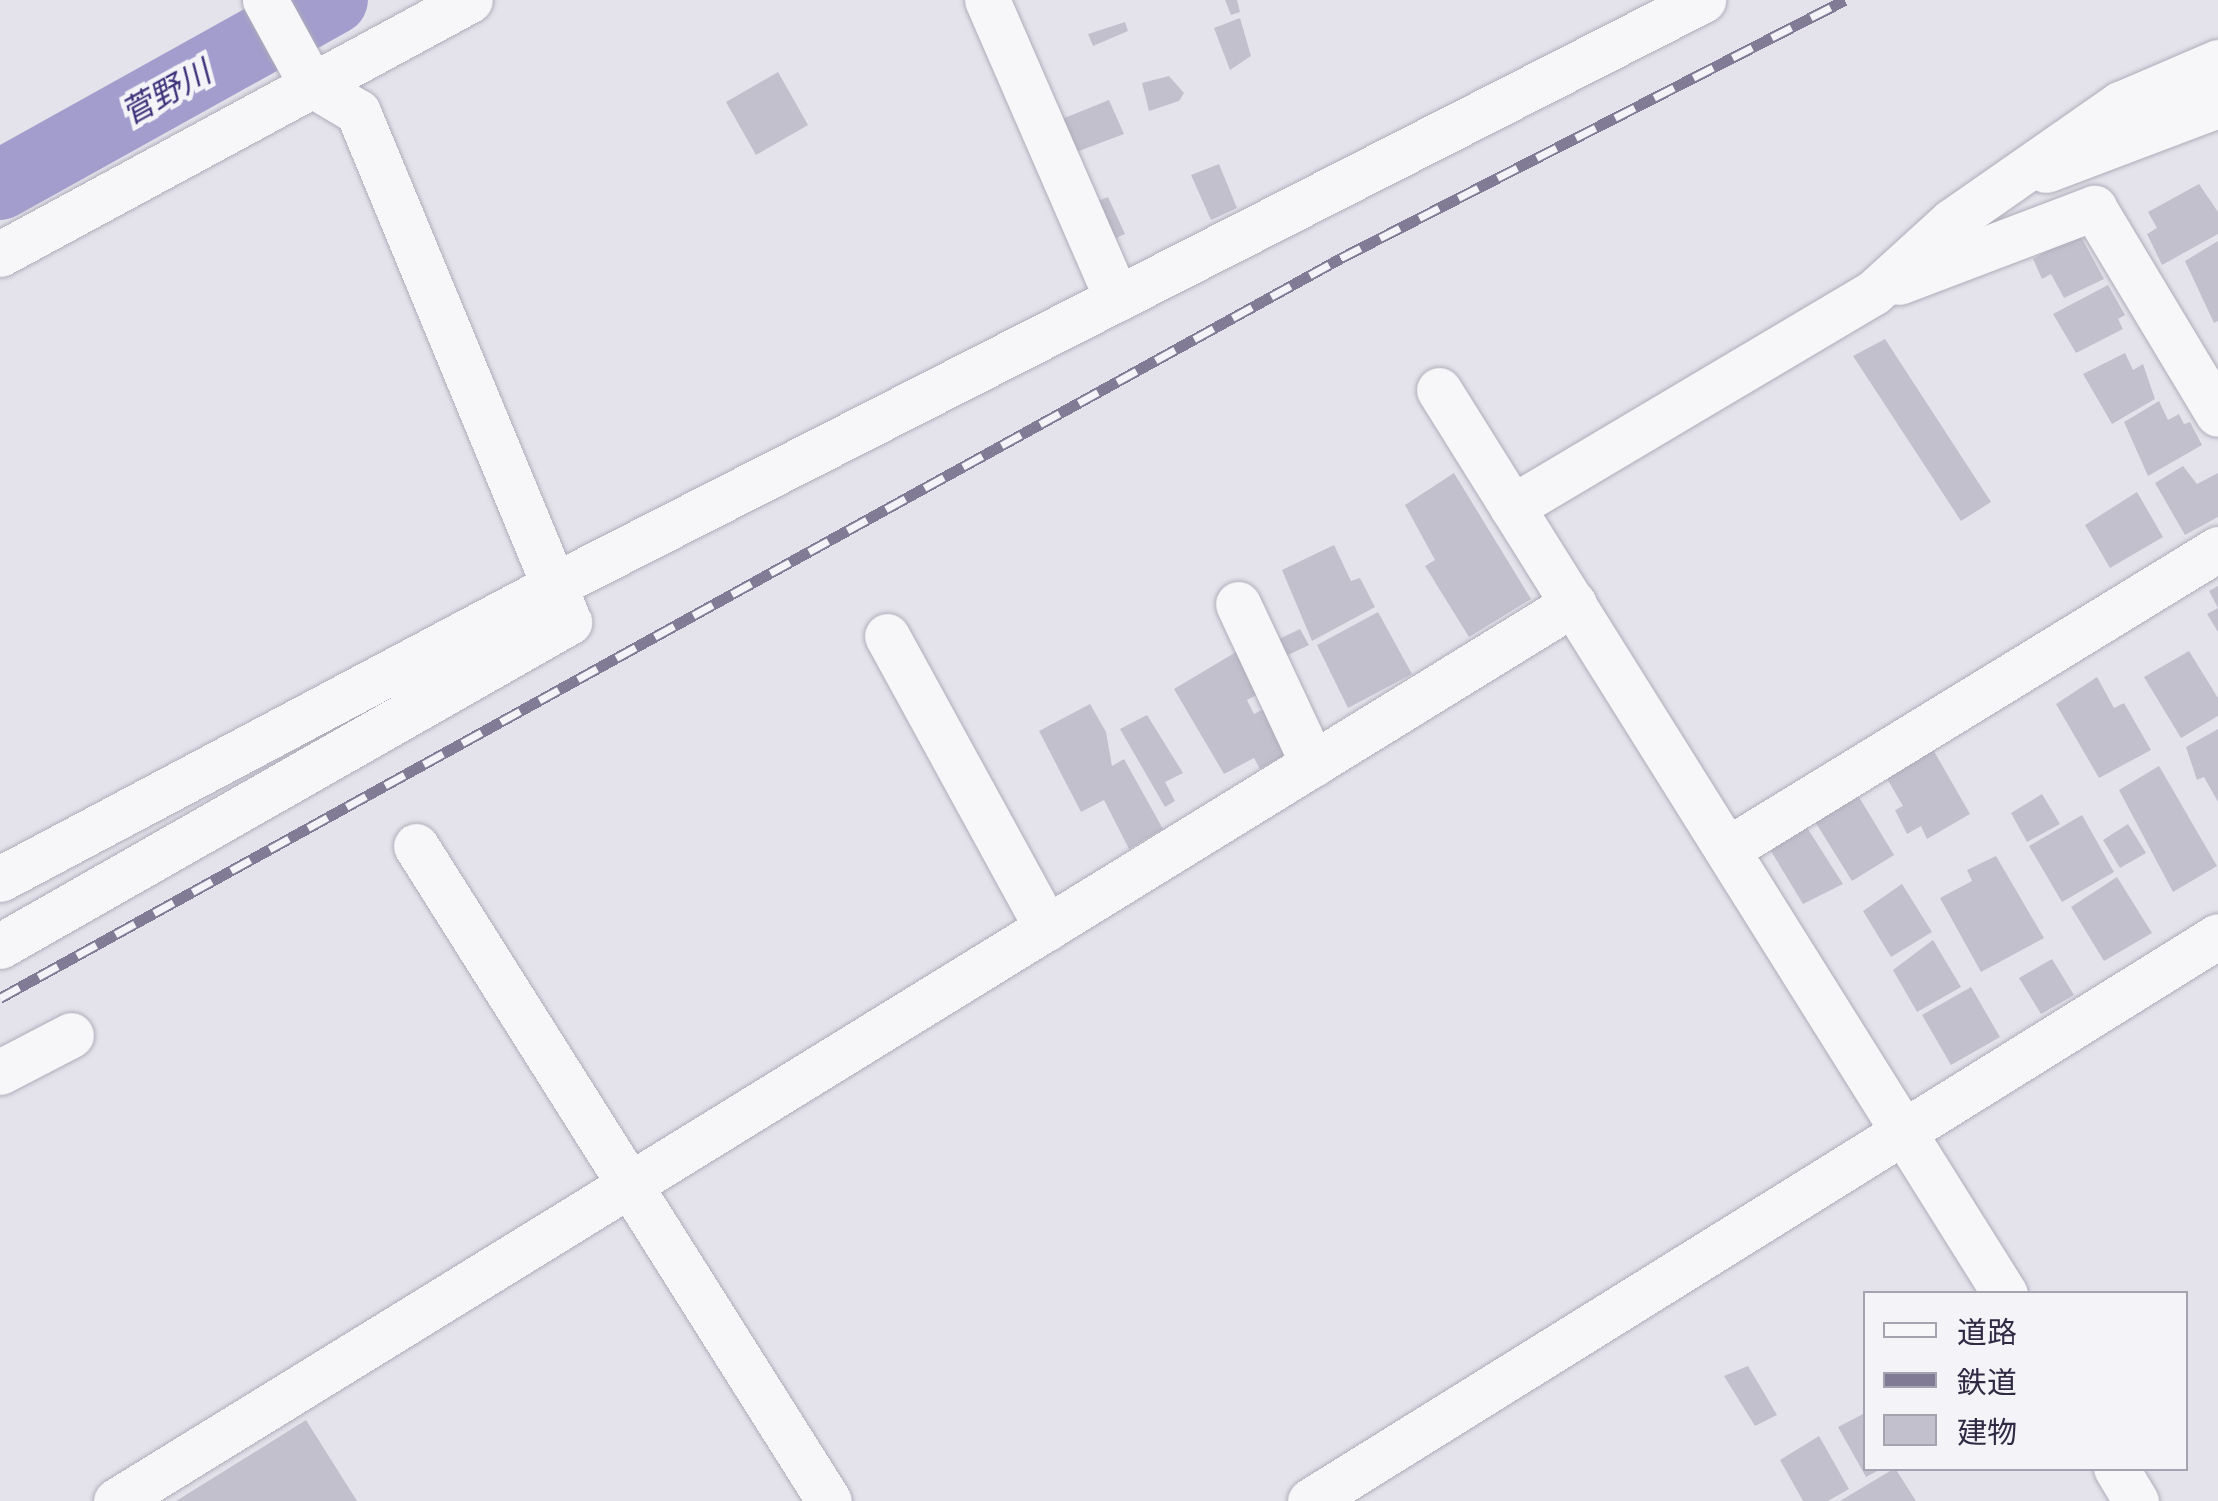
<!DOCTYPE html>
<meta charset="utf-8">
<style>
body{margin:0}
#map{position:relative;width:2218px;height:1501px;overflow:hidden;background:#e4e3eb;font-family:Figtree,"Noto Sans JP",sans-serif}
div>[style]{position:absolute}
.river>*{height:70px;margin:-35px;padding:0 35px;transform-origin:35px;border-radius:35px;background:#a29dcc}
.building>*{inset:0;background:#c3c0ce}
.roads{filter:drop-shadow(0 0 2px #aeacb9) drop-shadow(0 0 2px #aeacb9)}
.minor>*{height:45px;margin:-22.5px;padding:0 22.5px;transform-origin:22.5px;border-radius:22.5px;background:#f7f6f9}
.rail>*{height:11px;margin-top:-5.5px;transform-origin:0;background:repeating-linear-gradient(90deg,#f4f3f8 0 22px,#817b96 0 44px);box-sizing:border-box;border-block:2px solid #817b96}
span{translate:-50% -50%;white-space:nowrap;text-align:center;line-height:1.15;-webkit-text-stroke:9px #f4f3f8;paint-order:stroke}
.water-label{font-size:32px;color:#3d327a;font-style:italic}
.legend{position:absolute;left:1863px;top:1291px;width:325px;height:180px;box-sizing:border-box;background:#f4f3f8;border:2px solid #a6a3b0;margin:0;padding:12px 18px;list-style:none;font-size:30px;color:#302a44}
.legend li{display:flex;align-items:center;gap:20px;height:50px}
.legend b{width:50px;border:2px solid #a6a3b0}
</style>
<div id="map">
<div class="river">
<div style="left:0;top:185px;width:381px;rotate:-29.1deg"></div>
</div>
<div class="building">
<div style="clip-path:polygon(1225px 0,1237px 0,1240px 12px,1231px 15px)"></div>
<div style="clip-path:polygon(1240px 18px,1251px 56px,1230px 70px,1214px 28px)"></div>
<div style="clip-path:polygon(1125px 22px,1128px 31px,1093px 46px,1088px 34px)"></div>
<div style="clip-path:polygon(778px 72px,808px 125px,756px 155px,726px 102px)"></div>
<div style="clip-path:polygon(1169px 76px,1184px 93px,1179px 101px,1149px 111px,1142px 83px)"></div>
<div style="clip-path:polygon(1109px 100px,1124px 134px,1071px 154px,1057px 121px)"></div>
<div style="clip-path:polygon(1219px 164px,1237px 208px,1211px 220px,1191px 175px)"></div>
<div style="clip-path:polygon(2199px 184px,2218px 212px,2218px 234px,2162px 265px,2147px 234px,2157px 228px,2148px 212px)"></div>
<div style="clip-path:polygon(1108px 197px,1125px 234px,1114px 239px,1098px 201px)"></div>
<div style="clip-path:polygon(2079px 233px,2104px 279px,2064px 298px,2051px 274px,2042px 279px,2033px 259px)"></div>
<div style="clip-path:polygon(2218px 241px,2218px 321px,2214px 323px,2185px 261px)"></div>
<div style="clip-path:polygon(2108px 285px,2125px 315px,2118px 319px,2123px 329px,2076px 353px,2053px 314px)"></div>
<div style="clip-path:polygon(1885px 339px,1991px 502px,1961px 521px,1853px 356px)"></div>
<div style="clip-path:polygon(2125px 353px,2133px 370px,2143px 364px,2155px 399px,2112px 424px,2083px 374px)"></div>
<div style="clip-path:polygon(2159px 401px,2168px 420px,2179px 414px,2184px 424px,2190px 422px,2202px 445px,2148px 476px,2124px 422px)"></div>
<div style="clip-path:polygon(2183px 466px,2197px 484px,2218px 473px,2218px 517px,2185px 535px,2155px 483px)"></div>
<div style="clip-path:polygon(1454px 473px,1531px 599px,1469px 637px,1425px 566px,1435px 560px,1405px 505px)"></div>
<div style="clip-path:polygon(2137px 492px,2163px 537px,2110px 568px,2085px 525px)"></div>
<div style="clip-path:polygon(1334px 545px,1351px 581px,1360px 578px,1375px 607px,1312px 641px,1282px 570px)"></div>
<div style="clip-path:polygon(2218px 586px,2218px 632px,2207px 614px,2218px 608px,2209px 591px)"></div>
<div style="clip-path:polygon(1378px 612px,1412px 674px,1348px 708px,1317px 645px)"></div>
<div style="clip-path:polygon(1300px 629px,1309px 645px,1284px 657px,1277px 640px)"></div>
<div style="clip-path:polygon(2189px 651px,2218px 698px,2218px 716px,2181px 738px,2144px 677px)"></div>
<div style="clip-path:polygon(1236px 652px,1262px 692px,1247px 700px,1254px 714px,1269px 706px,1293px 750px,1260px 769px,1254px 758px,1224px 774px,1174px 689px)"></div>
<div style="clip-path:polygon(2097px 677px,2114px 708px,2124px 703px,2151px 750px,2099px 778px,2056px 704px)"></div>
<div style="clip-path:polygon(1090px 704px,1106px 732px,1112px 766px,1124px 759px,1163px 829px,1129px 849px,1104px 800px,1081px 812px,1039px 731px)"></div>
<div style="clip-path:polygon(1147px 715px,1183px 773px,1165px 782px,1175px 801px,1165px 807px,1120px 729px)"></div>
<div style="clip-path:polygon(2218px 729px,2218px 802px,2204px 777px,2197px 780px,2186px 747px)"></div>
<div style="clip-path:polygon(1931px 746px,1970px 814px,1927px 839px,1921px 826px,1907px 834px,1895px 810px,1903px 806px,1883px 772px)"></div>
<div style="clip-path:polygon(2159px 766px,2217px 866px,2173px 892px,2119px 790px)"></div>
<div style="clip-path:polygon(2042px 794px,2060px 824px,2027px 842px,2011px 813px)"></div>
<div style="clip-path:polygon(1859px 797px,1894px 855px,1852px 881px,1814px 820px)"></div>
<div style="clip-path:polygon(2082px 815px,2114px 872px,2062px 902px,2029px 846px)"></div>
<div style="clip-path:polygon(2128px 824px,2146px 853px,2120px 868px,2103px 840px)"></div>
<div style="clip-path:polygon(1806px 826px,1843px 884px,1803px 904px,1769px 848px)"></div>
<div style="clip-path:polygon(1996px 856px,2044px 938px,1981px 972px,1940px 898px,1972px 881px,1967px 870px)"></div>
<div style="clip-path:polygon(2117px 877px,2152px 933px,2104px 961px,2071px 907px)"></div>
<div style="clip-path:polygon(1902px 884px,1932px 932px,1891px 957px,1863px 911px)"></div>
<div style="clip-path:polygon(1933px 940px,1961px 987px,1917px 1012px,1893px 970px)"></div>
<div style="clip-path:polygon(2052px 959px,2074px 995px,2041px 1014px,2019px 978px)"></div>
<div style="clip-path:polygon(1971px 987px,2000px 1037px,1951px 1065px,1922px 1015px)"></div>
<div style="clip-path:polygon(1748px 1366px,1777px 1415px,1755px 1426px,1724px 1376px)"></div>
<div style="clip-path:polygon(1863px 1414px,1866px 1468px,1883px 1468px,1866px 1477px,1838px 1427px)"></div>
<div style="clip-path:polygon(306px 1420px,357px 1501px,176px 1501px)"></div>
<div style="clip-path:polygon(1819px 1436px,1849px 1489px,1828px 1501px,1803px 1501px,1780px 1460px)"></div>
<div style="clip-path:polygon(1895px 1468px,1916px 1501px,1840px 1501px)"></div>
</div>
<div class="roads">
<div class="minor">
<div style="left:987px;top:0;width:326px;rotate:66.5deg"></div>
<div style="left:2046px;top:170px;width:184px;rotate:-20.7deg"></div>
<div style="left:0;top:254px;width:534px;rotate:-28.39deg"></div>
<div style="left:1899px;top:282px;width:209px;rotate:-20.8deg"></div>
<div style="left:2094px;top:208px;width:240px;rotate:59deg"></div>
<div style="left:1439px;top:390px;width:138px;rotate:58deg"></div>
<div style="left:1238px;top:604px;width:177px;rotate:64.9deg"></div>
<div style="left:887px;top:636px;width:333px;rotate:61.3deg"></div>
<div style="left:416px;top:846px;width:774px;rotate:57.77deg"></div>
<div style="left:1728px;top:849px;width:575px;rotate:-31.48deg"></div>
<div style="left:0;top:879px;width:626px;rotate:-27.92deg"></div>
<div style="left:553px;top:586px;width:1291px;rotate:-27deg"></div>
<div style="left:0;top:946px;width:655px;rotate:-29.66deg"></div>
<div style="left:569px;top:622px;width:552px;rotate:-112.48deg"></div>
<div style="left:358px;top:112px;width:55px;rotate:-149.2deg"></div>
<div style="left:311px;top:84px;width:96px;rotate:-118.7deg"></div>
<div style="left:0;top:1072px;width:80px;rotate:-27.5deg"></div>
<div style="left:2005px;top:1294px;width:929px;rotate:-122.06deg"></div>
<div style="left:1512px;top:507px;width:421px;rotate:-30.7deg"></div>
<div style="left:1874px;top:292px;width:105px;rotate:-42.3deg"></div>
<div style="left:1952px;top:221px;width:205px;rotate:-34.9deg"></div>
<div style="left:2120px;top:104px;width:107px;rotate:-23.2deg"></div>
<div style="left:2116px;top:1468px;width:39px;rotate:59deg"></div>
<div style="left:116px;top:1501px;width:1712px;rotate:-31.63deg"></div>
<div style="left:1310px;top:1501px;width:1069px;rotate:-31.89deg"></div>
</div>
</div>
<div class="rail">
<div style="left:0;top:998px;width:1532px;rotate:-28.89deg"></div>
<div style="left:1341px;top:258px;width:566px;rotate:-27.11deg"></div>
</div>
<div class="water-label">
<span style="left:166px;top:93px;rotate:-29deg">菅野川</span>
</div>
<ul class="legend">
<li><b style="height:12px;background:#f7f6f9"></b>道路</li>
<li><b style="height:12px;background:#817b96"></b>鉄道</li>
<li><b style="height:28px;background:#c3c0ce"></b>建物</li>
</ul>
</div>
